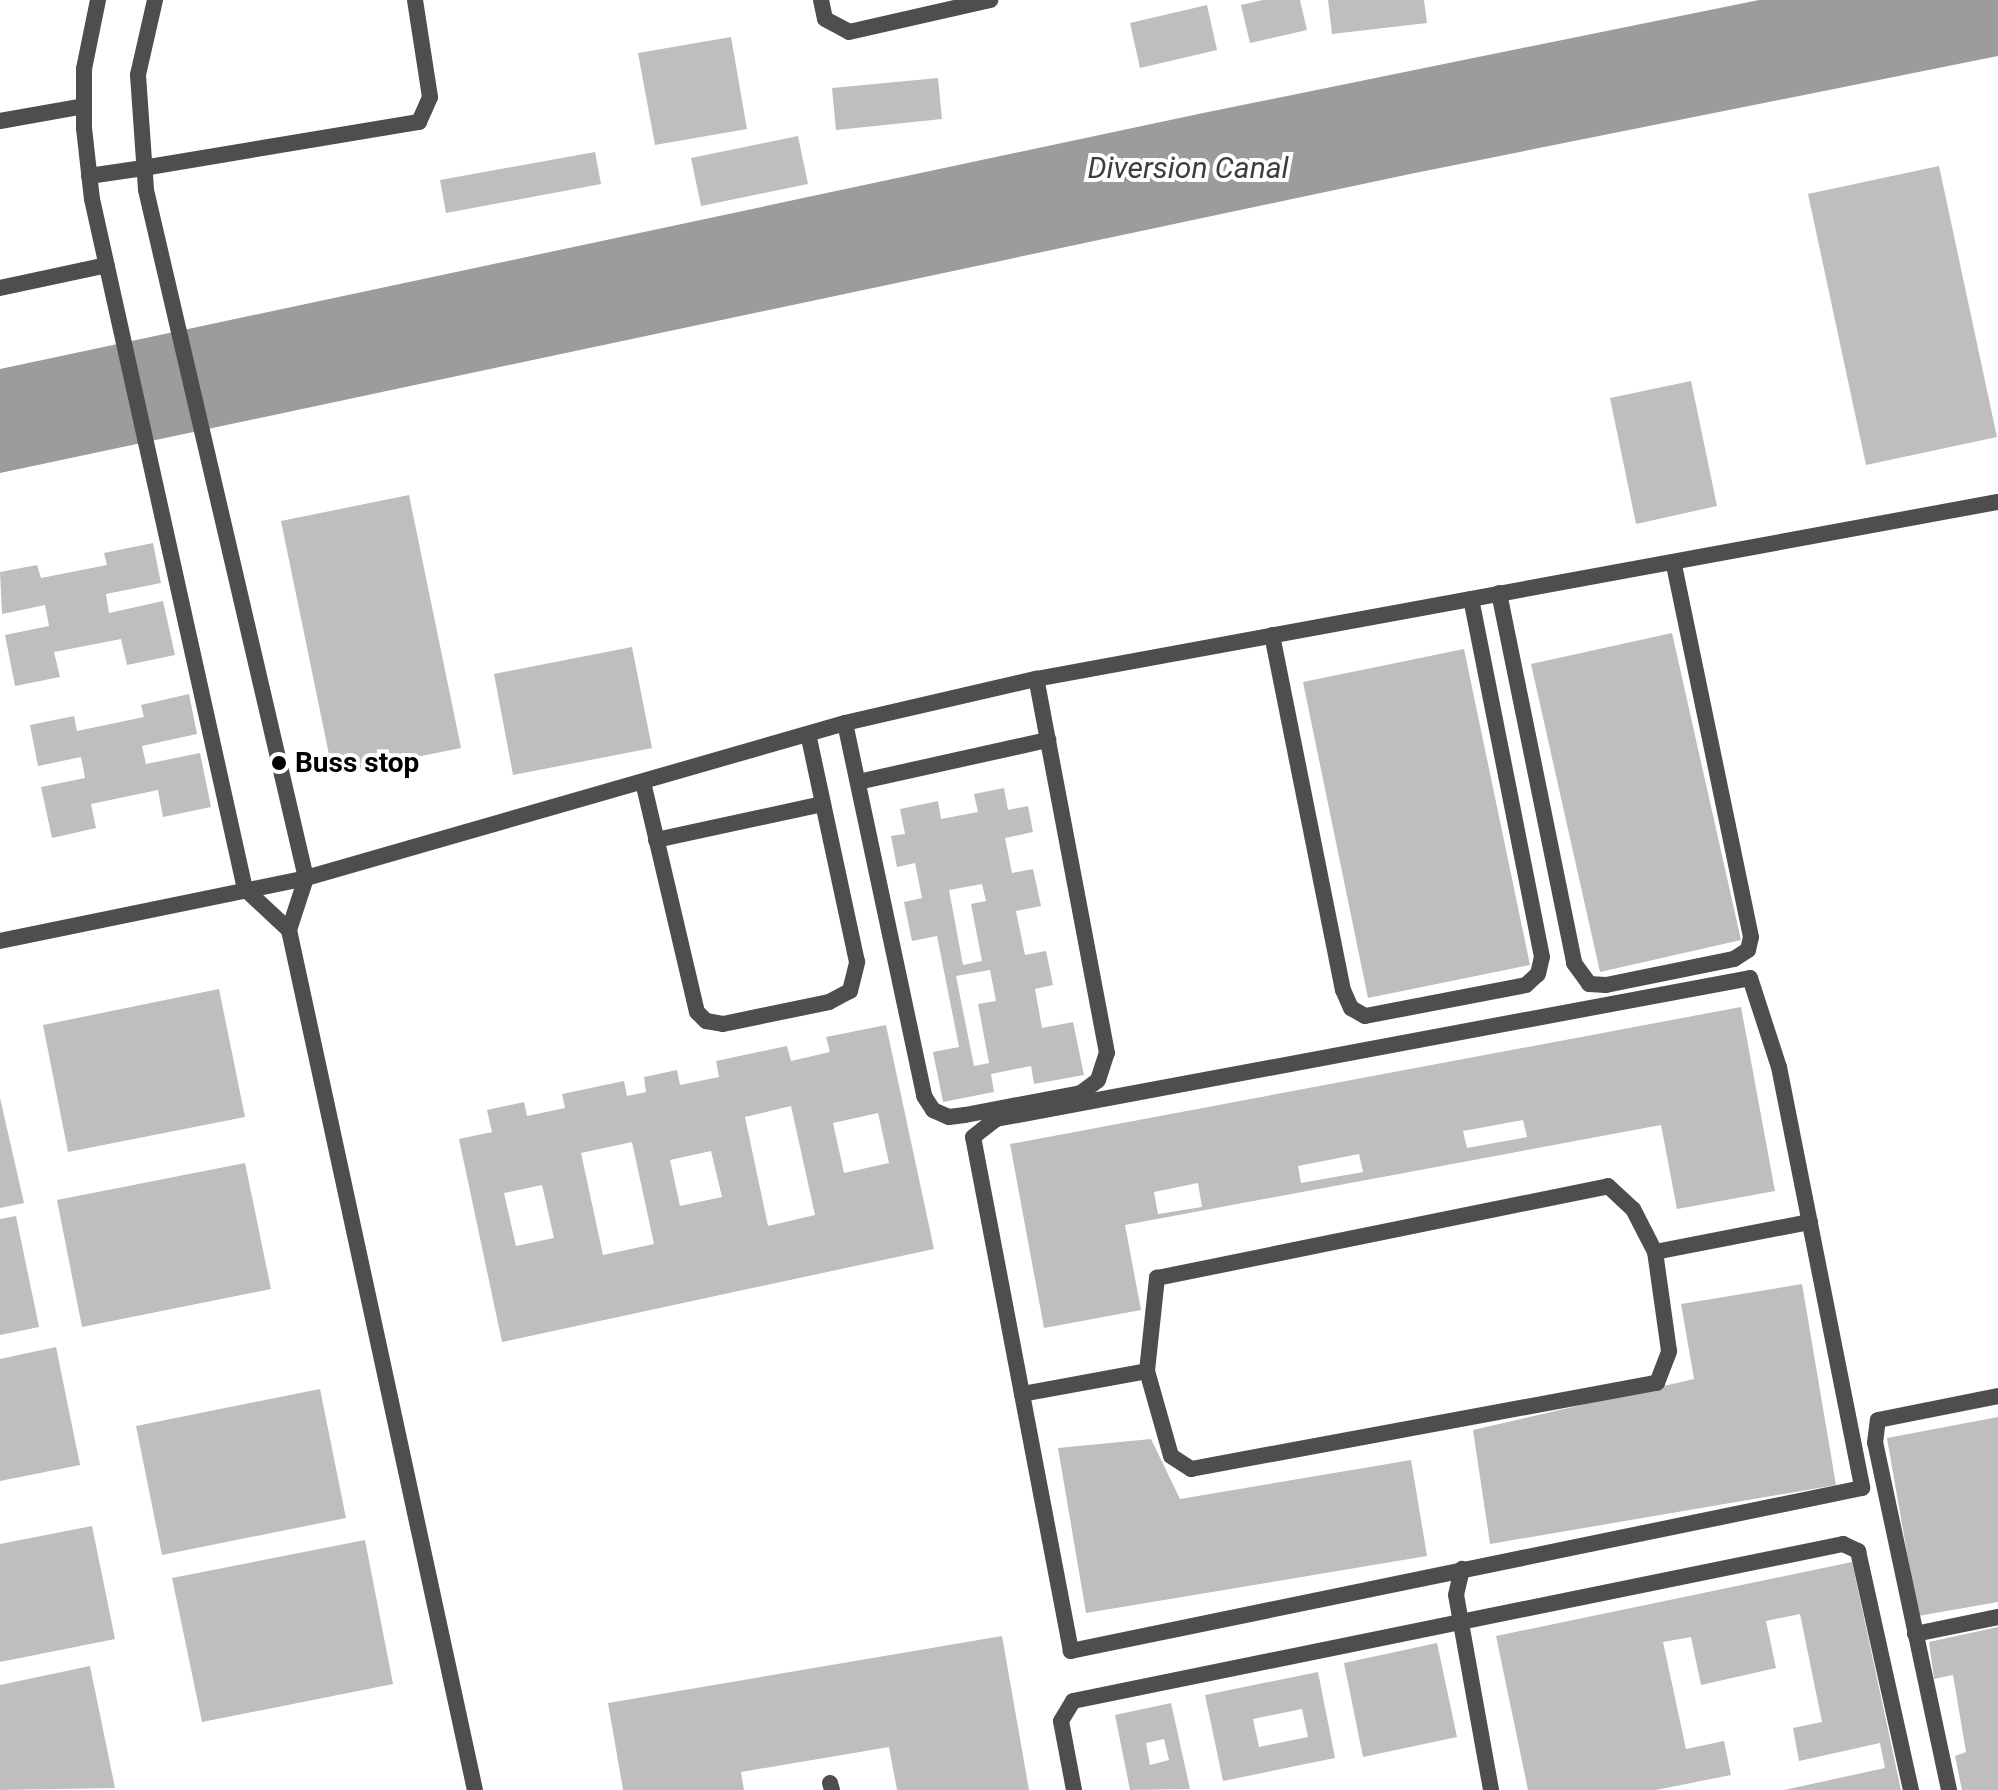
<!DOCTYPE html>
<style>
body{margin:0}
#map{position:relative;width:1998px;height:1790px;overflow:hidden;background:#fff;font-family:Roboto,sans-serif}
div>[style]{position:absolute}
.water>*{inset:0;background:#9c9c9c}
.building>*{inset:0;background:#bebebe}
.service>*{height:16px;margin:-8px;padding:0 8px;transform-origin:8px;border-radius:8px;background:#4e4e4e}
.minor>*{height:16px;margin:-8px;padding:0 8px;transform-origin:8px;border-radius:8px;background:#4e4e4e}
.tertiary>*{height:16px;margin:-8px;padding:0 8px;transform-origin:8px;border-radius:8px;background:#4e4e4e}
.dots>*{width:22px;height:22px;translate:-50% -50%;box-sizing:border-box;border:4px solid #fff;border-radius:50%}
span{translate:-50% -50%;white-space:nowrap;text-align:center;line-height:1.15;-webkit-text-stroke:8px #fff;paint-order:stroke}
.poi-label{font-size:28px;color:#000;font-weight:700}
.left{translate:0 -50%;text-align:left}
.water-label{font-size:30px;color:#3d3d3d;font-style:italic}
</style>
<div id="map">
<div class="water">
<div style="clip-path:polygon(1759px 0,1998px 0,1998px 56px,1410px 174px,0 473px,0 369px,1203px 113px)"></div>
</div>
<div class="building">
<div style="clip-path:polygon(1263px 0,1300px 0,1307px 30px,1250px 43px,1241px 5px)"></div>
<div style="clip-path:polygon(1328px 0,1424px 0,1427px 23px,1332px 34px)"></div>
<div style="clip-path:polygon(1207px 5px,1217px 50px,1140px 68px,1130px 23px)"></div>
<div style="clip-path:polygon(731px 37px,747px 129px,655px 145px,638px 53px)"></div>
<div style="clip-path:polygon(938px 78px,942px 119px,836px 130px,832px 88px)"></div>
<div style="clip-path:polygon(798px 136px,808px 184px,701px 206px,691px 158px)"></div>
<div style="clip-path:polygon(595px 152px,601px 184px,446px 213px,440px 180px)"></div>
<div style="clip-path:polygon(1939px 166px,1997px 437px,1866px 465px,1808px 194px)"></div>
<div style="clip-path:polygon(1691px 381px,1717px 506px,1636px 524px,1610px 398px)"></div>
<div style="clip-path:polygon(409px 495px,461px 748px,333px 774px,281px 521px)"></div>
<div style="clip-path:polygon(153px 543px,161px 583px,106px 594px,109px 613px,163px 601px,175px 655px,127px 665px,121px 639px,54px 652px,60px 677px,15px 686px,5px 635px,49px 626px,45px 605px,2px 614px,0 572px,37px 565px,41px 578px,107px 565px,104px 553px)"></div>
<div style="clip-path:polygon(1672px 633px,1741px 940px,1600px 972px,1531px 664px)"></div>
<div style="clip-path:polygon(632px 647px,652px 748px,513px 775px,494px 674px)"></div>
<div style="clip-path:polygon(1464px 649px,1530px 965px,1368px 998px,1303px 682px)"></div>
<div style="clip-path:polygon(189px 694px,197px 734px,142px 746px,146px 764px,200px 753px,211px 807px,163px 817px,158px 790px,91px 804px,96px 828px,52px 838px,41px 787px,85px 778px,81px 757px,38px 766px,30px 725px,74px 716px,77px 731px,144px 717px,141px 705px)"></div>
<div style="clip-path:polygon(evenodd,1004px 788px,1008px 810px,1028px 806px,1033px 832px,1005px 838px,1012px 873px,1033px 869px,1041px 906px,1016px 911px,1025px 955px,1046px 951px,1053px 985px,1035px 989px,1042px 1028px,1073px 1022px,1084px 1075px,1034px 1084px,1031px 1066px,991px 1074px,994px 1092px,943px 1102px,933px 1052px,959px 1047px,937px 936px,912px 941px,904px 902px,922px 898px,915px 863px,897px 867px,891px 836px,905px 834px,900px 809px,938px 801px,941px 819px,978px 812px,974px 794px,1004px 788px,982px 884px,986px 901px,971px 904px,982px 961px,963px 965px,949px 890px,982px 884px,1004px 788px,990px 970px,996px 1001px,978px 1004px,989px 1063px,974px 1066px,956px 976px,990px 970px)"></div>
<div style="clip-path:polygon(219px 989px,245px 1117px,68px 1152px,43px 1025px)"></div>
<div style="clip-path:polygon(evenodd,1741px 1007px,1775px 1191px,1677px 1209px,1661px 1125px,1125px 1225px,1141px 1310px,1044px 1328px,1010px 1144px,1741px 1007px,1523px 1120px,1527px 1137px,1467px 1148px,1463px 1131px,1523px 1120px,1741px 1007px,1359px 1154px,1363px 1172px,1301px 1183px,1298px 1166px,1359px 1154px,1741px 1007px,1198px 1183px,1202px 1207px,1158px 1214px,1154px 1192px,1198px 1183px)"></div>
<div style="clip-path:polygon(evenodd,886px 1025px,934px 1249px,502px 1342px,459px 1139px,492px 1132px,487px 1110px,524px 1102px,527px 1116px,565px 1108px,562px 1094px,624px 1081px,627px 1096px,646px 1092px,644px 1077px,677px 1070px,680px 1085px,719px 1077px,716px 1061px,787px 1046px,791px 1061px,830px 1052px,826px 1037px,886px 1025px,791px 1106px,815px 1215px,768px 1226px,745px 1117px,791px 1106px,886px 1025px,878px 1113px,889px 1163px,844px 1173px,833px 1123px,878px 1113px,886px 1025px,632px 1142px,654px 1244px,603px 1255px,581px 1153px,632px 1142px,886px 1025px,711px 1151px,722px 1197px,680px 1206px,670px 1160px,711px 1151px,886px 1025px,542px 1185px,554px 1238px,516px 1246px,504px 1193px,542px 1185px)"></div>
<div style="clip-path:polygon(0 1098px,24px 1203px,0 1208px)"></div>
<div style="clip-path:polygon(245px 1163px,271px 1289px,82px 1327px,57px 1200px)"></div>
<div style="clip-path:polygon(16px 1216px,39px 1327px,0 1335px,0 1219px)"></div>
<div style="clip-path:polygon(1802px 1284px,1836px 1485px,1490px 1544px,1473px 1430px,1694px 1379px,1681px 1304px)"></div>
<div style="clip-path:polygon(56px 1347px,80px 1465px,0 1481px,0 1359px)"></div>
<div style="clip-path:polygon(320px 1389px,346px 1518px,162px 1555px,136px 1426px)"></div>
<div style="clip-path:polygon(1998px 1417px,1998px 1602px,1918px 1616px,1887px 1438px)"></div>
<div style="clip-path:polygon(1151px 1439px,1180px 1499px,1411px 1460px,1427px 1556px,1086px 1613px,1058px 1448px)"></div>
<div style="clip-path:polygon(92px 1526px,115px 1639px,0 1662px,0 1544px)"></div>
<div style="clip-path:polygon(365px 1540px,393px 1684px,202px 1722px,172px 1578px)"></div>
<div style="clip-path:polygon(1852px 1562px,1901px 1790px,1784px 1790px,1885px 1768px,1880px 1743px,1799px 1761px,1793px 1728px,1822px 1722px,1800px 1614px,1766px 1621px,1776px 1668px,1701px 1685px,1691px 1637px,1663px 1642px,1686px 1749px,1724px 1741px,1731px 1775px,1656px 1790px,1528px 1790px,1496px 1636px)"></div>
<div style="clip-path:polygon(1998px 1627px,1998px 1790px,1962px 1790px,1955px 1756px,1966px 1752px,1953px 1675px,1934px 1679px,1929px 1642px)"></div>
<div style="clip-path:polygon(1002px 1636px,1029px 1790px,897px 1790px,889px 1747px,741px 1772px,744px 1790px,623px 1790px,608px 1703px)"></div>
<div style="clip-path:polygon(1437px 1643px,1457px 1737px,1363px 1757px,1344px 1663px)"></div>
<div style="clip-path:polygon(90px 1666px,115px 1788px,0 1790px,0 1685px)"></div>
<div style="clip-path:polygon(evenodd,1318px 1672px,1335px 1758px,1223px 1781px,1205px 1695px,1318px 1672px,1302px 1709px,1308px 1737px,1259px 1747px,1253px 1719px,1302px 1709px)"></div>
<div style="clip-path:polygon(evenodd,1171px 1703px,1190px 1789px,1130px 1790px,1115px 1715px,1171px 1703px,1164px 1739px,1169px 1760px,1150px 1765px,1146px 1743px,1164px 1739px)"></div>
</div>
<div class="service">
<div style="left:143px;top:168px;width:280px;rotate:-9.5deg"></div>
<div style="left:419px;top:122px;width:27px;rotate:-66deg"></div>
<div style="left:430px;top:97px;width:98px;rotate:-98.8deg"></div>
<div style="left:1750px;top:978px;width:94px;rotate:72deg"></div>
<div style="left:1779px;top:1067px;width:429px;rotate:78.8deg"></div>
<div style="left:1862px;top:1488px;width:808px;rotate:168.36deg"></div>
<div style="left:1071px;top:1651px;width:523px;rotate:-100.79deg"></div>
<div style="left:973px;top:1137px;width:29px;rotate:-38deg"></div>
<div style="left:996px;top:1119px;width:767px;rotate:-10.59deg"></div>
<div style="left:1147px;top:1371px;width:88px;rotate:74.2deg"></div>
<div style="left:1171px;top:1456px;width:24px;rotate:33deg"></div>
<div style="left:1191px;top:1469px;width:474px;rotate:-10.5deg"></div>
<div style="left:1657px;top:1383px;width:34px;rotate:-69deg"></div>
<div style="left:1669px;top:1351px;width:100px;rotate:-98deg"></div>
<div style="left:1022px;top:1394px;width:127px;rotate:-10.4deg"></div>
<div style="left:1147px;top:1371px;width:94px;rotate:-83.9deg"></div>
<div style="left:1157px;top:1278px;width:460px;rotate:-11.5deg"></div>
<div style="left:1608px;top:1186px;width:34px;rotate:43deg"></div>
<div style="left:1633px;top:1209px;width:48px;rotate:62.9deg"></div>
<div style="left:1655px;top:1252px;width:158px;rotate:-11deg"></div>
<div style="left:1461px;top:1623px;width:28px;rotate:-100deg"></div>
<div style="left:1456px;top:1595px;width:27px;rotate:-77deg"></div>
</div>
<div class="minor">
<div style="left:821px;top:0;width:19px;rotate:78deg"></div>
<div style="left:825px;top:19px;width:27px;rotate:28deg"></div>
<div style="left:849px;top:32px;width:145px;rotate:-12.8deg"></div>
<div style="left:0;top:121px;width:85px;rotate:-10.1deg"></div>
<div style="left:89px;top:176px;width:55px;rotate:-8.4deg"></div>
<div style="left:0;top:288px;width:109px;rotate:-12.1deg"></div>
<div style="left:1499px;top:593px;width:378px;rotate:78.5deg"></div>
<div style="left:1574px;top:963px;width:26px;rotate:54deg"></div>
<div style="left:1589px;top:984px;width:17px;rotate:3deg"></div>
<div style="left:1606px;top:985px;width:131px;rotate:-11.5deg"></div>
<div style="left:1734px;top:959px;width:17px;rotate:-33deg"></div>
<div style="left:1748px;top:950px;width:13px;rotate:-77deg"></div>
<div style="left:1751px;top:937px;width:383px;rotate:-101.7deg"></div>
<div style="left:1272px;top:635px;width:362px;rotate:78.7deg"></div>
<div style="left:1343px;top:990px;width:20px;rotate:66deg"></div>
<div style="left:1351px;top:1008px;width:16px;rotate:30deg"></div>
<div style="left:1365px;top:1016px;width:164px;rotate:-10.9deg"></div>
<div style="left:1526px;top:985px;width:16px;rotate:-43deg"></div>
<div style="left:1538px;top:974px;width:17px;rotate:-77deg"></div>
<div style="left:1542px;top:957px;width:365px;rotate:-101.2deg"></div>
<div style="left:845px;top:723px;width:381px;rotate:78deg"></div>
<div style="left:924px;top:1096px;width:17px;rotate:57deg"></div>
<div style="left:933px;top:1110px;width:17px;rotate:24deg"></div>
<div style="left:949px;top:1117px;width:16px;rotate:-7deg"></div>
<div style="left:965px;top:1115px;width:118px;rotate:-10.7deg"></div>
<div style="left:1081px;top:1093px;width:21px;rotate:-37deg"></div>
<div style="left:1098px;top:1080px;width:28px;rotate:-72deg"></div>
<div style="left:1107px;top:1053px;width:381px;rotate:-100.7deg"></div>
<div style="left:643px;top:782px;width:236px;rotate:76.8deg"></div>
<div style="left:697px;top:1012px;width:13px;rotate:45deg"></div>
<div style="left:706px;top:1021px;width:17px;rotate:10deg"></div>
<div style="left:723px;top:1024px;width:108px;rotate:-11.7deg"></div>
<div style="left:829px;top:1002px;width:24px;rotate:-28deg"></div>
<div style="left:850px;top:991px;width:30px;rotate:-76deg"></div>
<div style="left:857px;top:962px;width:233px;rotate:-102.1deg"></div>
<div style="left:858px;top:782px;width:195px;rotate:-12.5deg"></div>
<div style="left:656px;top:840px;width:171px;rotate:-12.2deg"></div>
<div style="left:1461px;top:1623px;width:170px;rotate:79.8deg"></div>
<div style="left:1915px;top:1634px;width:85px;rotate:-11.6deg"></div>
<div style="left:830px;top:1783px;width:7px;rotate:74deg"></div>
<div style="left:1074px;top:1790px;width:70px;rotate:-100.7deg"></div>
<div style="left:1061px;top:1721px;width:23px;rotate:-59deg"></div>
<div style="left:1073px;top:1701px;width:786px;rotate:-11.52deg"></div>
<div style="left:1843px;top:1544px;width:17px;rotate:25deg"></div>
<div style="left:1858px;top:1551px;width:245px;rotate:77.5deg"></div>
<div style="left:1949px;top:1790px;width:355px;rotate:-102deg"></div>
<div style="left:1875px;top:1443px;width:23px;rotate:-83deg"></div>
<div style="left:1878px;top:1420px;width:122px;rotate:-11.3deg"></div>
</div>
<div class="tertiary">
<div style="left:98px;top:0;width:70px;rotate:101.5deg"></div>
<div style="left:84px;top:69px;width:59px;rotate:90deg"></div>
<div style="left:84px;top:128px;width:71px;rotate:83.6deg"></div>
<div style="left:92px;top:199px;width:707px;rotate:77.5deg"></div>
<div style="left:245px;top:889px;width:60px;rotate:43deg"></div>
<div style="left:155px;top:0;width:77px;rotate:102.8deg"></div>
<div style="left:138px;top:75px;width:115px;rotate:86deg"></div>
<div style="left:146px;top:190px;width:706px;rotate:76.91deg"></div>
<div style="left:306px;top:878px;width:55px;rotate:108.1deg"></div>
<div style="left:289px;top:930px;width:880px;rotate:77.8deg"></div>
<div style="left:0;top:941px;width:312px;rotate:-11.6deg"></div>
<div style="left:306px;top:878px;width:561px;rotate:-16.04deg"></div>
<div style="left:845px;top:723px;width:196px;rotate:-13deg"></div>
<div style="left:1036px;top:679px;width:978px;rotate:-10.43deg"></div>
</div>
<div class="dots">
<div style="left:279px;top:763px;background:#000"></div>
</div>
<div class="poi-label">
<span class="left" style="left:295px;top:763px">Buss stop</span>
</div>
<div class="water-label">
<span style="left:1188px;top:168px">Diversion Canal</span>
</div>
</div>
